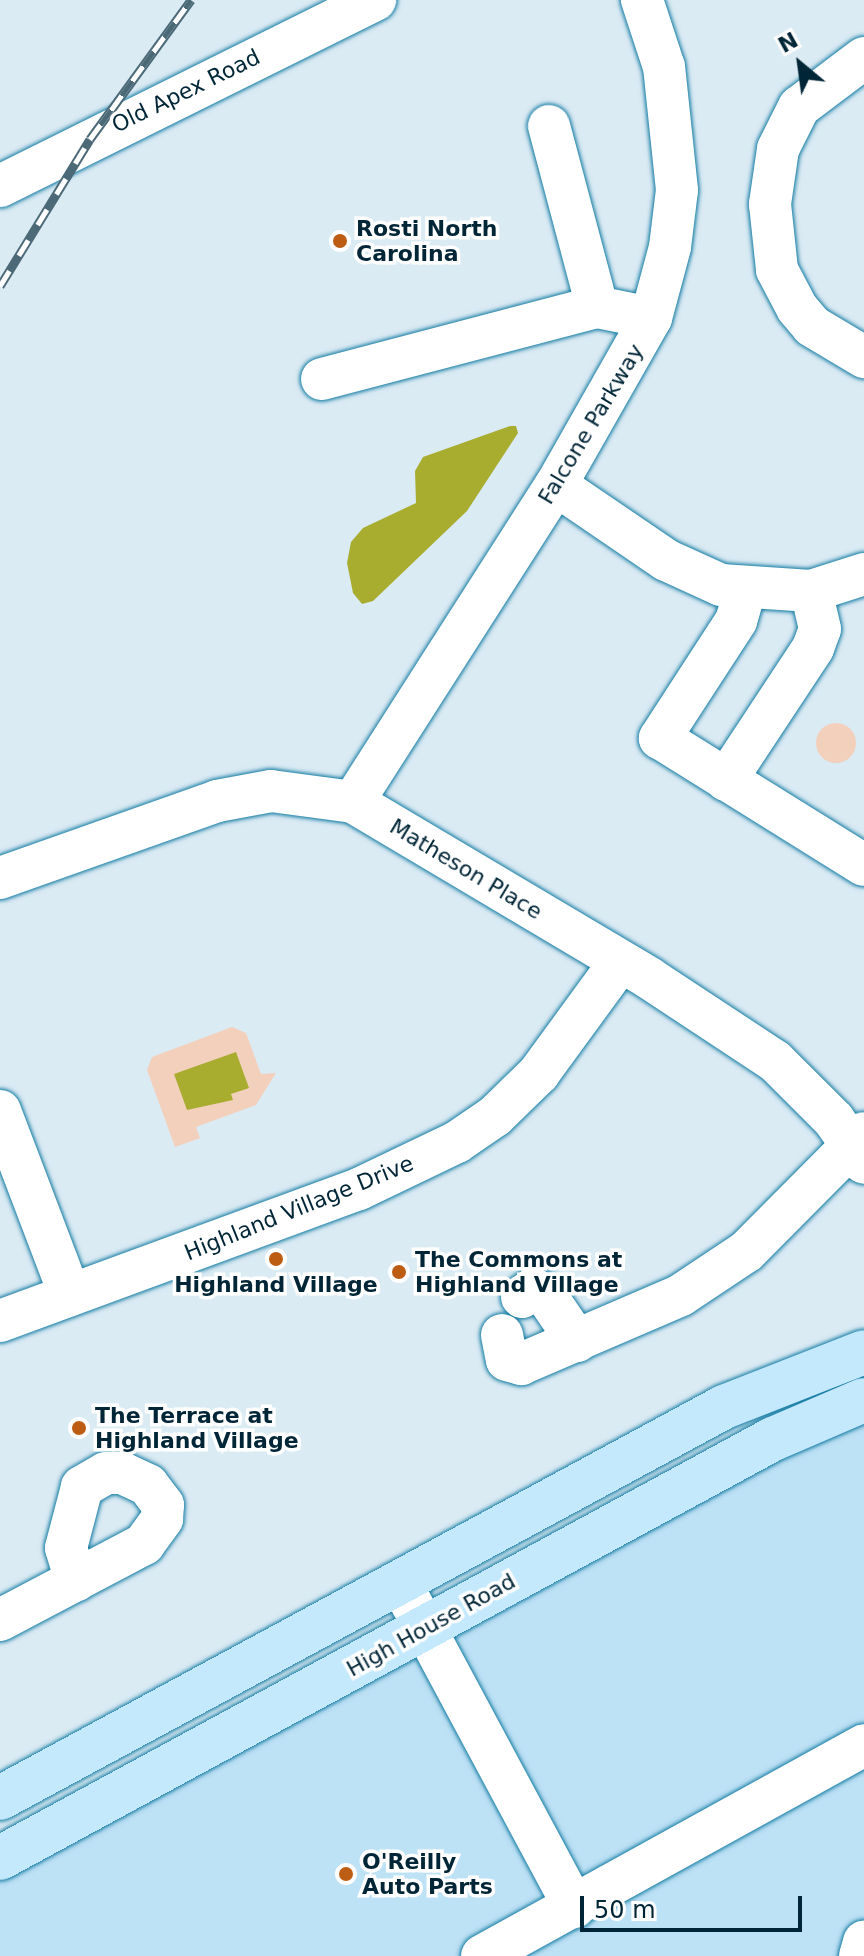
<!DOCTYPE html>
<style>
body{margin:0}
#map{position:relative;width:864px;height:1956px;overflow:hidden;background:#dbebf4;font-family:"DejaVu Sans",sans-serif}
div>[style]{position:absolute}
.built>*{inset:0;background:#bde1f5}
.green>*{inset:0;background:#f3d0bc}
.round{border-radius:50%}
.water>*{inset:0;background:#a8ad30}
.roads{filter:drop-shadow(0 0 2px #147ba3) drop-shadow(0 0 2px #147ba3)}
.minor>*{height:42px;margin:-21px;padding:0 21px;transform-origin:21px;border-radius:21px;background:#fff}
.major>*{height:44px;margin:-22px;padding:0 22px;transform-origin:22px;border-radius:22px;background:#c4e9fd}
.rail>*{height:9px;margin-top:-4.5px;transform-origin:0;background:repeating-linear-gradient(90deg,#fff 0 18px,#4b6977 0 36px);box-sizing:border-box;border-block:2px solid #4b6977}
.dots>*{width:22px;height:22px;translate:-50% -50%;box-sizing:border-box;border:4px solid #fff;border-radius:50%}
span{translate:-50% -50%;white-space:nowrap;text-align:center;line-height:1.15;-webkit-text-stroke:7px #fff;paint-order:stroke}
.street-label{font-size:22px;color:#002536}
.poi-label{font-size:22px;color:#002536;font-weight:700}
.left{translate:0 -50%;text-align:left}
.north{position:absolute;left:760px;top:24px;width:80px;height:80px;-webkit-text-stroke:6px #fff;paint-order:stroke;rotate:331deg;font-size:22px;font-weight:700;line-height:32px;text-align:center;color:#002536}
.north::after{content:'';display:block;margin:auto;width:28px;height:36px;background:#002536;clip-path:polygon(50% 0,100% 100%,50% 72%,0 100%)}
.scale{position:absolute;left:580px;top:1896px;width:222px;height:36px;box-sizing:border-box;border:4px solid #002536;border-top:0;padding-left:10px;font-size:24px;line-height:28px;white-space:nowrap;color:#002536;-webkit-text-stroke:6px #fff;paint-order:stroke}
</style>
<div id="map">
<div class="built">
<div style="clip-path:polygon(864px 1400px,864px 1956px,0 1956px,0 1859px)"></div>
</div>
<div class="green">
<div class="round" style="left:816px;top:723px;width:40px;height:40px"></div>
<div style="clip-path:polygon(232px 1027px,246px 1033px,261px 1074px,276px 1073px,256px 1105px,196px 1127px,200px 1138px,175px 1147px,147px 1070px,152px 1057px)"></div>
</div>
<div class="water">
<div style="clip-path:polygon(510px 426px,516px 426px,518px 433px,467px 511px,373px 601px,362px 604px,353px 593px,347px 563px,351px 542px,363px 528px,416px 503px,415px 471px,423px 457px)"></div>
<div style="clip-path:polygon(236px 1052px,249px 1088px,231px 1094px,233px 1100px,187px 1110px,174px 1074px)"></div>
</div>
<div class="roads">
<div class="minor">
<div style="left:864px;top:58px;width:81px;rotate:143deg"></div>
<div style="left:799px;top:107px;width:47px;rotate:116.6deg"></div>
<div style="left:778px;top:149px;width:56px;rotate:98.3deg"></div>
<div style="left:770px;top:204px;width:66px;rotate:83.9deg"></div>
<div style="left:777px;top:270px;width:43px;rotate:62.2deg"></div>
<div style="left:797px;top:308px;width:23px;rotate:50deg"></div>
<div style="left:812px;top:326px;width:61px;rotate:30.8deg"></div>
<div style="left:549px;top:126px;width:187px;rotate:75.1deg"></div>
<div style="left:0;top:186px;width:419px;rotate:-26.4deg"></div>
<div style="left:322px;top:379px;width:284px;rotate:-14.7deg"></div>
<div style="left:597px;top:307px;width:55px;rotate:11.5deg"></div>
<div style="left:556px;top:485px;width:133px;rotate:34.3deg"></div>
<div style="left:666px;top:560px;width:60px;rotate:24.4deg"></div>
<div style="left:721px;top:585px;width:90px;rotate:3.8deg"></div>
<div style="left:811px;top:591px;width:56px;rotate:-17.8deg"></div>
<div style="left:745px;top:590px;width:32px;rotate:106deg"></div>
<div style="left:736px;top:621px;width:140px;rotate:123deg"></div>
<div style="left:660px;top:738px;width:240px;rotate:31.9deg"></div>
<div style="left:726px;top:780px;width:158px;rotate:-56.6deg"></div>
<div style="left:813px;top:648px;width:20px;rotate:-70deg"></div>
<div style="left:820px;top:629px;width:39px;rotate:-103deg"></div>
<div style="left:353px;top:802px;width:376px;rotate:-57.4deg"></div>
<div style="left:556px;top:485px;width:192px;rotate:-60.4deg"></div>
<div style="left:651px;top:318px;width:73px;rotate:-75deg"></div>
<div style="left:670px;top:247px;width:57px;rotate:-83deg"></div>
<div style="left:677px;top:190px;width:124px;rotate:-96deg"></div>
<div style="left:664px;top:67px;width:71px;rotate:-108.2deg"></div>
<div style="left:0;top:878px;width:230px;rotate:-19.5deg"></div>
<div style="left:217px;top:801px;width:55px;rotate:-10.5deg"></div>
<div style="left:271px;top:791px;width:83px;rotate:7.6deg"></div>
<div style="left:353px;top:802px;width:344px;rotate:30.7deg"></div>
<div style="left:649px;top:978px;width:151px;rotate:33.4deg"></div>
<div style="left:775px;top:1061px;width:83px;rotate:45deg"></div>
<div style="left:834px;top:1120px;width:52px;rotate:55.1deg"></div>
<div style="left:0;top:1111px;width:197px;rotate:69.2deg"></div>
<div style="left:522px;top:1297px;width:14px;rotate:-36deg"></div>
<div style="left:533px;top:1289px;width:13px;rotate:23deg"></div>
<div style="left:545px;top:1294px;width:57px;rotate:55.8deg"></div>
<div style="left:0;top:1321px;width:382px;rotate:-20.2deg"></div>
<div style="left:359px;top:1189px;width:109px;rotate:-25.6deg"></div>
<div style="left:457px;top:1142px;width:46px;rotate:-34.4deg"></div>
<div style="left:495px;top:1116px;width:62px;rotate:-44.3deg"></div>
<div style="left:539px;top:1073px;width:137px;rotate:-53.9deg"></div>
<div style="left:502px;top:1335px;width:25px;rotate:79deg"></div>
<div style="left:507px;top:1360px;width:15px;rotate:16deg"></div>
<div style="left:521px;top:1364px;width:174px;rotate:-23.3deg"></div>
<div style="left:681px;top:1295px;width:79px;rotate:-33.7deg"></div>
<div style="left:747px;top:1251px;width:166px;rotate:-45.2deg"></div>
<div style="left:400px;top:1582px;width:369px;rotate:61.8deg"></div>
<div style="left:0;top:1620px;width:163px;rotate:-27.8deg"></div>
<div style="left:144px;top:1544px;width:31px;rotate:-54deg"></div>
<div style="left:162px;top:1519px;width:14px;rotate:-86deg"></div>
<div style="left:163px;top:1505px;width:25px;rotate:-127deg"></div>
<div style="left:148px;top:1485px;width:29px;rotate:-155deg"></div>
<div style="left:122px;top:1473px;width:16px;rotate:180deg"></div>
<div style="left:106px;top:1473px;width:28px;rotate:150deg"></div>
<div style="left:82px;top:1487px;width:63px;rotate:104.7deg"></div>
<div style="left:66px;top:1548px;width:34px;rotate:73deg"></div>
<div style="left:482px;top:1956px;width:436px;rotate:-28.9deg"></div>
<div style="left:860px;top:1956px;width:15px;rotate:-74deg"></div>
</div>
<div class="major">
<div style="left:0;top:1798px;width:823px;rotate:-28.37deg"></div>
<div style="left:724px;top:1407px;width:150px;rotate:-21.4deg"></div>
<div style="left:0;top:1858px;width:879px;rotate:-28.46deg"></div>
<div style="left:773px;top:1439px;width:99px;rotate:-23.2deg"></div>
</div>
</div>
<div class="rail">
<div style="left:0;top:286px;width:172px;rotate:-58.5deg"></div>
<div style="left:90px;top:139px;width:172px;rotate:-54deg"></div>
</div>
<div class="dots">
<div style="left:340px;top:241px;background:#bc5d13"></div>
<div style="left:276px;top:1259px;background:#bc5d13"></div>
<div style="left:399px;top:1272px;background:#bc5d13"></div>
<div style="left:79px;top:1428px;background:#bc5d13"></div>
<div style="left:346px;top:1874px;background:#bc5d13"></div>
</div>
<div class="street-label">
<span style="left:186px;top:91px;rotate:-26deg">Old Apex Road</span>
<span style="left:591px;top:424px;rotate:-59deg">Falcone Parkway</span>
<span style="left:466px;top:869px;rotate:31deg">Matheson Place</span>
<span style="left:299px;top:1208px;rotate:-22deg">Highland Village Drive</span>
<span style="left:431px;top:1625px;rotate:-29deg">High House Road</span>
</div>
<div class="poi-label">
<span class="left" style="left:356px;top:241px">Rosti North<br>Carolina</span>
<span class="left" style="left:415px;top:1272px">The Commons at<br>Highland Village</span>
<span style="left:276px;top:1285px">Highland Village</span>
<span class="left" style="left:95px;top:1428px">The Terrace at<br>Highland Village</span>
<span class="left" style="left:362px;top:1874px">O'Reilly<br>Auto Parts</span>
</div>
<div class="north">N</div>
<div class="scale">50 m</div>
</div>
